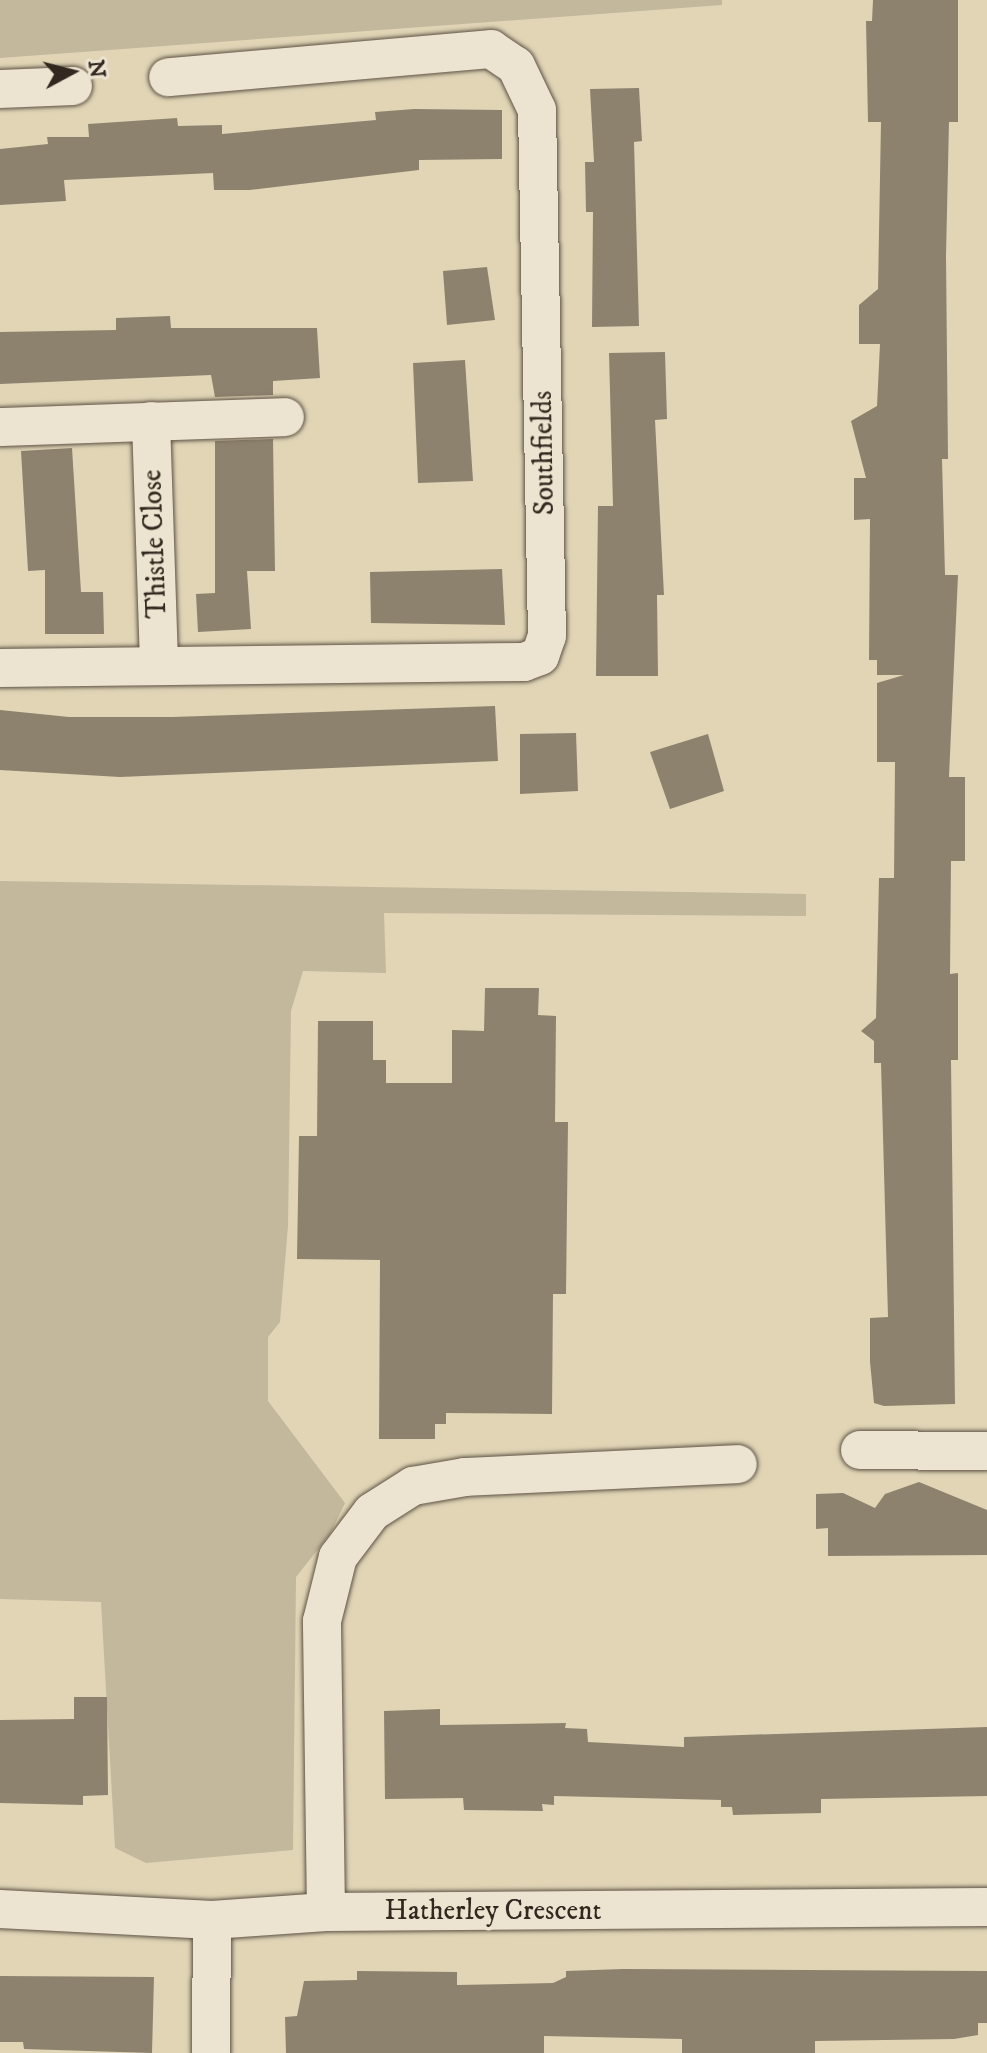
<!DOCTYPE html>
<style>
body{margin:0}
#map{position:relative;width:987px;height:2053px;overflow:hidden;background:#e1d5b6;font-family:"IM FELL DW Pica",serif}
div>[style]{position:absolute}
.green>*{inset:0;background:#c3b89c}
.building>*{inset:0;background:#8d826e}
.roads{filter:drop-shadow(0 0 2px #5e5345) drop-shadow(0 0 2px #5e5345)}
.street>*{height:38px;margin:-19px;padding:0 19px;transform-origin:19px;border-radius:19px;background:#ece4d0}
span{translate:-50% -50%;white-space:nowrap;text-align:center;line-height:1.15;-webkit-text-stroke:7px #ece4d0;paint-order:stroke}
.street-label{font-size:28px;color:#32281f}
.north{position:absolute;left:32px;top:32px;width:80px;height:80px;-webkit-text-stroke:6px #ece4d0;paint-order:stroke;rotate:83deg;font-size:22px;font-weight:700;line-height:32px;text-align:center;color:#32281f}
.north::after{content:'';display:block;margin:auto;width:28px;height:36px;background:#32281f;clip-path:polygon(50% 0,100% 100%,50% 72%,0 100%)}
</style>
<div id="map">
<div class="green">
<div style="clip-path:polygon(0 0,722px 0,722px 5px,0 58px)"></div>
<div style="clip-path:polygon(0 881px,806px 894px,806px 916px,384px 913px,386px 973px,303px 971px,291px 1011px,288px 1226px,280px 1322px,268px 1337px,268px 1401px,345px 1503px,330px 1534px,296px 1577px,293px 1850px,146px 1863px,115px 1848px,101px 1602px,0 1599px)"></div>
</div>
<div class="building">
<div style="clip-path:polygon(873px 0,958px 0,958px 122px,949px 122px,946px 256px,948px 459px,942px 459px,945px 575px,958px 575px,949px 777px,965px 777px,965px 861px,951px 861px,950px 974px,958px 973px,958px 1060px,951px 1060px,955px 1404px,884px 1406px,874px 1403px,870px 1362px,870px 1318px,888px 1317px,881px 1063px,874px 1063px,874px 1041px,861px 1031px,876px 1018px,879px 878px,894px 878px,895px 762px,877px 762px,877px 683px,904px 675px,877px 675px,877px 660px,869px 660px,870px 519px,854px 520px,854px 478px,866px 478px,851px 421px,877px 406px,880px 344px,859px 344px,859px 305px,878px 289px,881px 122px,868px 122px,866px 21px,872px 21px)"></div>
<div style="clip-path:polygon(639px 88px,642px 141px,634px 142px,639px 326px,592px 327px,593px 212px,586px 212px,585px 162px,594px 162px,590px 89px)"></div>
<div style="clip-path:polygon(414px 109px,502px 110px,502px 159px,419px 160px,419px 170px,249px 190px,214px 190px,213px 173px,64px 180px,66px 201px,0 205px,0 149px,48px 144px,47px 137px,89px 137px,88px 124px,177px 118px,178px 126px,222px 125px,222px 134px,376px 120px,375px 112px)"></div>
<div style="clip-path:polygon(487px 267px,495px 320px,447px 325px,443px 271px)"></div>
<div style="clip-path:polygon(170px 316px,171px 328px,317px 328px,320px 378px,273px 381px,273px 395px,215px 397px,211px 375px,0 384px,0 332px,116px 330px,116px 318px)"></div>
<div style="clip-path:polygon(665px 352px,667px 419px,655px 420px,664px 595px,657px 595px,658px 676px,596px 676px,598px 506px,613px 506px,609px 353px)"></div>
<div style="clip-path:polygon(465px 360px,473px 481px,418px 483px,413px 363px)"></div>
<div style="clip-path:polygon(273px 439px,275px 571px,247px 571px,251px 629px,198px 632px,196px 594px,215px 593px,215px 441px)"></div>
<div style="clip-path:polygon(72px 448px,81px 592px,103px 592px,104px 634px,45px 634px,45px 570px,28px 571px,21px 451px)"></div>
<div style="clip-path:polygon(502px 569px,505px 625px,371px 623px,370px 572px)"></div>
<div style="clip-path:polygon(495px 706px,498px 761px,120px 777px,0 770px,0 710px,69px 717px,172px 717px)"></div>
<div style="clip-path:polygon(576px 733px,578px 791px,520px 794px,520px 734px)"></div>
<div style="clip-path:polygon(708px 734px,724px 791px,670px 809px,650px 752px)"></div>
<div style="clip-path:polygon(485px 988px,539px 988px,538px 1015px,556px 1016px,555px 1122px,568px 1122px,566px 1294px,553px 1294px,552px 1414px,446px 1413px,446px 1424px,435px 1424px,435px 1439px,379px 1439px,380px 1260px,297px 1259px,299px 1136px,317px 1136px,318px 1021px,373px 1021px,373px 1060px,386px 1060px,386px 1083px,452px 1083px,452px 1030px,484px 1031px)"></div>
<div style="clip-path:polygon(919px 1482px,987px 1510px,987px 1555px,828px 1556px,828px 1528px,816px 1529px,816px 1494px,843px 1493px,875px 1508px,885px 1494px)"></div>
<div style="clip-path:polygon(74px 1697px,107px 1697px,108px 1795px,83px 1796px,83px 1805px,0 1803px,0 1720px,74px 1719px)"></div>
<div style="clip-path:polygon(440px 1709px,440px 1725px,566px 1723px,565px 1728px,587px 1729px,588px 1742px,684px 1747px,684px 1737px,987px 1727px,987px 1796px,821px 1799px,821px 1813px,733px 1815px,732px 1807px,721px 1807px,721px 1800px,554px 1796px,554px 1805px,542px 1804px,543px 1811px,464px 1810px,463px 1798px,385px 1799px,384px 1711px)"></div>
<div style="clip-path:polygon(623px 1969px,987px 1971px,987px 2023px,978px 2023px,978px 2035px,954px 2039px,815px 2041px,815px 2053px,682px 2053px,682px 2039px,544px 2036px,544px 2053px,286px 2053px,285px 2017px,297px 2016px,304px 1981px,357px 1980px,357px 1971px,457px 1972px,457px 1985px,553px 1983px,566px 1977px,566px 1971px)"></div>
<div style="clip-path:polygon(0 1976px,154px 1977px,152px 2053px,24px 2049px,23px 2042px,0 2042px)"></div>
</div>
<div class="roads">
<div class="street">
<div style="left:0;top:89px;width:73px;rotate:-2.4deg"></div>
<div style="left:151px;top:421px;width:245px;rotate:88.1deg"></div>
<div style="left:0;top:427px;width:285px;rotate:-2deg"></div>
<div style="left:0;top:668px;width:524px;rotate:-0.66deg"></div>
<div style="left:524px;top:662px;width:17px;rotate:-21deg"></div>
<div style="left:540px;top:656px;width:21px;rotate:-71deg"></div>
<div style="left:547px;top:636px;width:526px;rotate:-91.09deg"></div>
<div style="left:537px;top:110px;width:49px;rotate:-115.5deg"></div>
<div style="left:516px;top:66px;width:30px;rotate:-146deg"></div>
<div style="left:491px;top:49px;width:324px;rotate:175deg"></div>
<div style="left:860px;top:1450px;width:127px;rotate:0.5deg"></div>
<div style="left:0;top:1909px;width:212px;rotate:3deg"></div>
<div style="left:212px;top:1920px;width:114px;rotate:-4deg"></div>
<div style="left:326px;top:1912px;width:661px;rotate:-0.43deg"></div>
<div style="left:326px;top:1912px;width:291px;rotate:-90.8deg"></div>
<div style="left:322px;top:1621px;width:66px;rotate:-76deg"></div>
<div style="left:338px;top:1557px;width:56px;rotate:-52.9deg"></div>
<div style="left:372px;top:1512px;width:49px;rotate:-32.4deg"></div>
<div style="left:413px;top:1486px;width:53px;rotate:-9.8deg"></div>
<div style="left:465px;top:1477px;width:273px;rotate:-2.7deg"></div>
<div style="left:211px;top:2053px;width:133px;rotate:-89.6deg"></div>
</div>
</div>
<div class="street-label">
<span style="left:544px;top:453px;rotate:-91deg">Southfields</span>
<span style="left:155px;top:544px;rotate:-92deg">Thistle Close</span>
<span style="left:493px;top:1911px">Hatherley Crescent</span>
</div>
<div class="north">N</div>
</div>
